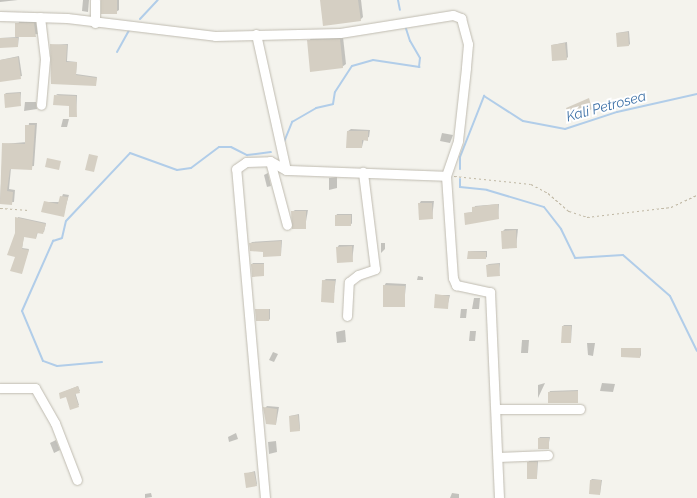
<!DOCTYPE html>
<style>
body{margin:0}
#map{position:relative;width:697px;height:498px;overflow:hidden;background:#f4f3ed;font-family:Raleway,sans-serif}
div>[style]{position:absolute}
.shadow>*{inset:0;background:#0003}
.stream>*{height:2px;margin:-1px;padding:0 1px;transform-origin:1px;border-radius:1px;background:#b1cde9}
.building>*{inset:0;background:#d5cfc3}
.path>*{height:1px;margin-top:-0.5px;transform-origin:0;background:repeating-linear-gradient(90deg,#bfb7a3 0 2.5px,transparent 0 5px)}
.roads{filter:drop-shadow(0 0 1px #bfbbb0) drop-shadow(0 0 1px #bfbbb0)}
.minor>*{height:9px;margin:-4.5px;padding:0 4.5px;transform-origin:4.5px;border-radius:4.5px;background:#fff}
span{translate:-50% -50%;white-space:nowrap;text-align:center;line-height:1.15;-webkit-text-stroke:4px #fff;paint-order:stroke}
.water-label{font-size:14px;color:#4073a8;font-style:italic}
</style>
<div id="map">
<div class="shadow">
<div style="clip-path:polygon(0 0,18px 0,0 2px)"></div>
<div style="clip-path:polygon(83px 0,89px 0,88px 12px,82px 11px)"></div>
<div style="clip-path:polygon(102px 0,119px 0,119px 10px,116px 12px)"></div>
<div style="clip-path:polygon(321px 0,361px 0,363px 17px,360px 20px)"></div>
<div style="clip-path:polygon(19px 21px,36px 22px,38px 34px,19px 36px,18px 46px,0 46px,0 38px,17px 37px)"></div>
<div style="clip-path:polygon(629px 31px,630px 44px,629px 45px,617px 33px)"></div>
<div style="clip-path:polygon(312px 37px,343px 37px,346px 64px,342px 67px,309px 41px)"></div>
<div style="clip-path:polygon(567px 42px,568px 57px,566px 59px,552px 45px)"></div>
<div style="clip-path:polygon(68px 44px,67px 61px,77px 62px,76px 74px,97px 77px,95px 85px,52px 83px,51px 45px)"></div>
<div style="clip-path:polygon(19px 56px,22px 76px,0 80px,0 60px)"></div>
<div style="clip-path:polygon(21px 92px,20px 105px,5px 94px,6px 93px)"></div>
<div style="clip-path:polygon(56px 94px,77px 95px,76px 116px,70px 104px)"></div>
<div style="clip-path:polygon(25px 102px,36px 102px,37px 109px,24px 111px)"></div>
<div style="clip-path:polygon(69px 119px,67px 127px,61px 127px,63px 119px)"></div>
<div style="clip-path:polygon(29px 123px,37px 123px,34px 166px,11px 168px,9px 189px,15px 190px,14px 202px,0 203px,3px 144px,27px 142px)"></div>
<div style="clip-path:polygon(351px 129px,370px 130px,369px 137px,364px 139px,362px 147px,348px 131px)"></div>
<div style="clip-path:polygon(442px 133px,453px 135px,450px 143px,440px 141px)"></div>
<div style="clip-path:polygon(268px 173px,271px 186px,267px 187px,264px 175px)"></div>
<div style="clip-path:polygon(337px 177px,337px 188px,329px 190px,329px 178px)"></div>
<div style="clip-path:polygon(63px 194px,69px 195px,63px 215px,45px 202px,60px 202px)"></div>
<div style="clip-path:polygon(421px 201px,434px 201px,432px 218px,419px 204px)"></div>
<div style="clip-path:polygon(499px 204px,498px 218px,466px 213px,474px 212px,475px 206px)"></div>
<div style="clip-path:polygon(295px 210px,308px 210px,305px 227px,292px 212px)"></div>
<div style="clip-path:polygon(337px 214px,352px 214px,352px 224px,336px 216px)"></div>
<div style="clip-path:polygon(18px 217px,46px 223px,44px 232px,38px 232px,36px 238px,24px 236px,22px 248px,29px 249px,21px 273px,16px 233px)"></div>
<div style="clip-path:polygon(505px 229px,518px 229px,516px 247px,503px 231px)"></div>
<div style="clip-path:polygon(282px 240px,281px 255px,250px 244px,252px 242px)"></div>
<div style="clip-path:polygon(381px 243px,385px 243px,385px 249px,381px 253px)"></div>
<div style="clip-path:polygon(339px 245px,354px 245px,352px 261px,337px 248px)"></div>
<div style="clip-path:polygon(469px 251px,487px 251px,487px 257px,485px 258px)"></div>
<div style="clip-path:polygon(264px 263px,263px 275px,252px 264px,253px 263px)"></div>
<div style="clip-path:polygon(500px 263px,499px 275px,487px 265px,489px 264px)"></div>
<div style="clip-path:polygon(418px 276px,423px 277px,423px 280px,417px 280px)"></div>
<div style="clip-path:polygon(326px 279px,336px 279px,333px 301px,323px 281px)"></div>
<div style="clip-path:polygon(386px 283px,406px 284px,404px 306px,384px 286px)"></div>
<div style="clip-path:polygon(436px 295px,450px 295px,447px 308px)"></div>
<div style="clip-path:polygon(474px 298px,480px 298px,479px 309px,472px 309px)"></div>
<div style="clip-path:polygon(256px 309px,270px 309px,270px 319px,269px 320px)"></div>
<div style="clip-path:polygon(461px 309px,467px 309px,466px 318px,460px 318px)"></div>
<div style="clip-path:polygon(564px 325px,572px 325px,571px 342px,563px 326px)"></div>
<div style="clip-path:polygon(345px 330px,346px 342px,337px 343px,336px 332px)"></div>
<div style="clip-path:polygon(470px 331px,476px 331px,475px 341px,469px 341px)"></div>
<div style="clip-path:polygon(522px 340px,529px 340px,528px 353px,521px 353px)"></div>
<div style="clip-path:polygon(587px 343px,595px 343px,593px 356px,588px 355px)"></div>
<div style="clip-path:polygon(623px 348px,641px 348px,641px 355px,640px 357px)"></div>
<div style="clip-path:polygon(273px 352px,278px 354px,274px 362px,269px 360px)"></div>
<div style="clip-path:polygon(545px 383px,538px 398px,538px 385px)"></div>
<div style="clip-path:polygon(615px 384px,613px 392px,600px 391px,602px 383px)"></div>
<div style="clip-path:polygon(78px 386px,80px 391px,75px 392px,79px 405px,71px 408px,67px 395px,61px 393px)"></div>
<div style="clip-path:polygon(578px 390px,577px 402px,549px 393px,550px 391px)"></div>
<div style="clip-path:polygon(267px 406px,279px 407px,276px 424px,265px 408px)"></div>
<div style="clip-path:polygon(299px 414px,300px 429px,299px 430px,290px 416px)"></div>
<div style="clip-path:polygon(236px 433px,238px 439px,229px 442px,228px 437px)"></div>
<div style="clip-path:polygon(540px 437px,550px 437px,548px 448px,539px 438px)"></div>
<div style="clip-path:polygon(56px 440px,60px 450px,54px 453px,50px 443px)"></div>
<div style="clip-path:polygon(276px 441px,277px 452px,269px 454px,268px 442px)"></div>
<div style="clip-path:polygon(529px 461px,538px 461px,537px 477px,528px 463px)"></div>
<div style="clip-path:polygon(255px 471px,257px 484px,256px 485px,245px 474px)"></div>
<div style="clip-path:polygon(592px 479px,602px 480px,600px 494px,591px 480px)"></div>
<div style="clip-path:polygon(151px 493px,152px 497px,145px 498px,145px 494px)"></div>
<div style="clip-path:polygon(452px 493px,459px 494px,459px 498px,450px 498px)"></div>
</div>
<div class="stream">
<div style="left:398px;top:0;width:10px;rotate:79deg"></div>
<div style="left:140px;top:19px;width:26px;rotate:-47deg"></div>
<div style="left:117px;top:52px;width:26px;rotate:-61deg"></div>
<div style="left:284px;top:142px;width:22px;rotate:-68deg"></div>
<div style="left:292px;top:122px;width:28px;rotate:-30deg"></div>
<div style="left:316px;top:108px;width:17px;rotate:-13deg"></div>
<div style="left:333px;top:104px;width:12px;rotate:-81deg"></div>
<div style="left:335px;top:92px;width:31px;rotate:-57deg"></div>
<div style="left:352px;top:66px;width:22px;rotate:-16deg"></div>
<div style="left:373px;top:60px;width:47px;rotate:8.7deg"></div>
<div style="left:419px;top:67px;width:9px;rotate:-84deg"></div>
<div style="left:420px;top:58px;width:20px;rotate:-120deg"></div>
<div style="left:410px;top:41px;width:16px;rotate:-108deg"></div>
<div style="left:460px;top:169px;width:12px;rotate:-90deg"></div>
<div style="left:460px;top:157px;width:66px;rotate:-68.5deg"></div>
<div style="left:484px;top:96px;width:46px;rotate:32.7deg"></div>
<div style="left:523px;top:121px;width:43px;rotate:10.8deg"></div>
<div style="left:565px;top:129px;width:55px;rotate:-18.1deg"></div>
<div style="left:617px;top:112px;width:82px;rotate:-12.7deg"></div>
<div style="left:460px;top:179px;width:8px;rotate:90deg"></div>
<div style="left:460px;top:187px;width:27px;rotate:6deg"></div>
<div style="left:487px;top:190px;width:59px;rotate:16.6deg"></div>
<div style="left:544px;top:207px;width:28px;rotate:52deg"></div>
<div style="left:561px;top:229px;width:32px;rotate:64deg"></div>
<div style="left:575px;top:258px;width:48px;rotate:-3.6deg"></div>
<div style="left:623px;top:255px;width:62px;rotate:41.1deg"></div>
<div style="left:670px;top:296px;width:61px;rotate:63.9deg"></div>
<div style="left:102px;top:362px;width:45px;rotate:174.9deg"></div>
<div style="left:57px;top:366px;width:15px;rotate:-160deg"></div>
<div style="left:43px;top:361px;width:54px;rotate:-112.8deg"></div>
<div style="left:22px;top:311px;width:77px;rotate:-66.1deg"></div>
<div style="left:53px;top:241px;width:9px;rotate:-18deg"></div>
<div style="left:62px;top:238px;width:17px;rotate:-77deg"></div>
<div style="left:66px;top:221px;width:93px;rotate:-46.7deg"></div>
<div style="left:130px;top:153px;width:50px;rotate:19.9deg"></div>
<div style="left:177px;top:170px;width:14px;rotate:-8deg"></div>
<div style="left:191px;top:168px;width:35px;rotate:-37deg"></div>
<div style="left:219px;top:147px;width:12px"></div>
<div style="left:231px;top:147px;width:18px;rotate:27deg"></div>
<div style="left:247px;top:155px;width:24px;rotate:-7deg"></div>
</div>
<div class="building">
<div style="clip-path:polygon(101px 0,117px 0,117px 14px,101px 14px)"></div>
<div style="clip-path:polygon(320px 0,358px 0,361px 21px,323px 26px)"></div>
<div style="clip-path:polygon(15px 23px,34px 23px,36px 37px,15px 37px)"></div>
<div style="clip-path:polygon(628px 32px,629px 46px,617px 47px,616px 33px)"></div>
<div style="clip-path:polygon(0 38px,18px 38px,18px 47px,0 48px)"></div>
<div style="clip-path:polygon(340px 39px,343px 68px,310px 72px,307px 40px)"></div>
<div style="clip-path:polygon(565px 43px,567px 60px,552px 61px,551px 45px)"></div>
<div style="clip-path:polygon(50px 44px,67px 45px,66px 62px,77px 62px,76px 75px,97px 78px,96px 86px,51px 84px)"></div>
<div style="clip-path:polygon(18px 57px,21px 79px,0 82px,0 60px)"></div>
<div style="clip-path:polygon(20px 93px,21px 106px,5px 108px,4px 94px)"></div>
<div style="clip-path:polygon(54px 95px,76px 96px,77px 117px,69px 117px,69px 106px,53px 105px)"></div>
<div style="clip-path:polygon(589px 98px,592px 109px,570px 120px,566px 108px)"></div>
<div style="clip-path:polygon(25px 125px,35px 125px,32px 170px,10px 169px,7px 191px,13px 192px,12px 205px,0 204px,2px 143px,25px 144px)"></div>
<div style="clip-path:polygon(347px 131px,368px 131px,368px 141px,362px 140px,362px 148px,346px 148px)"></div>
<div style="clip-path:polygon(89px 154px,98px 156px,94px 172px,85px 170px)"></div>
<div style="clip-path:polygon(47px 158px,61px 161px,59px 170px,45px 167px)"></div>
<div style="clip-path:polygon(60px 196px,68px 197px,64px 217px,41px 212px,44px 201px,58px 204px)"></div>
<div style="clip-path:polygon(418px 203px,432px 203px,433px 219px,419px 220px)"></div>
<div style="clip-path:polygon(498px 204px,499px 219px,465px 225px,464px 213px,472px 212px,472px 207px)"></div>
<div style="clip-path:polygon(291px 211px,306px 211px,306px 229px,292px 229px)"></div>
<div style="clip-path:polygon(335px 215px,351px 215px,351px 226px,335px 226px)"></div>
<div style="clip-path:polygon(15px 217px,46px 224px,43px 234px,37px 233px,36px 239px,24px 237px,22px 249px,29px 250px,22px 274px,10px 271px,15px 257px,7px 255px,15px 233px)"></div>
<div style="clip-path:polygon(516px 230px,517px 248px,502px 249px,501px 231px)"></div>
<div style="clip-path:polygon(281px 241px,281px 256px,263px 257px,263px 252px,250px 251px,249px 243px)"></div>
<div style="clip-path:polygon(352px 246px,353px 262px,337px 263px,336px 247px)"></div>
<div style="clip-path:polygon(468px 251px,486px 252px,486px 259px,467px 259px)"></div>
<div style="clip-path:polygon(251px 264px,264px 264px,264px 276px,252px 277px)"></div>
<div style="clip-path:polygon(499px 264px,500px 276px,487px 277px,486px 265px)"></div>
<div style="clip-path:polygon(322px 280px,335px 281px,334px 303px,321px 302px)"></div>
<div style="clip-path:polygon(383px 285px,405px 286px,405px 307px,383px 307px)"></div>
<div style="clip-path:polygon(435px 294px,449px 296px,448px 309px,434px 308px)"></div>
<div style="clip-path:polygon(255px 309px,269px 309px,269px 321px,256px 321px)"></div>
<div style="clip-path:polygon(562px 326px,571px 326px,571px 343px,561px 343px)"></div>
<div style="clip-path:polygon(621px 348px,641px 348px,640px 358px,621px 357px)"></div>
<div style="clip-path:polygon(78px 386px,80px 393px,75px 394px,79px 407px,70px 410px,66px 397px,60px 399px,59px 393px)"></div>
<div style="clip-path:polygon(578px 391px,578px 403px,548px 403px,548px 392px)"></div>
<div style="clip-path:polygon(263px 407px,277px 409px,276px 425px,266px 424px)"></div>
<div style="clip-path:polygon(298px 415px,300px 431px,290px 432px,289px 416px)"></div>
<div style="clip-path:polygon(538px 438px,549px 438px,549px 449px,538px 449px)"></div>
<div style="clip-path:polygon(527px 462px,537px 462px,537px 479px,527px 479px)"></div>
<div style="clip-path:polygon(254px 472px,257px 486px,246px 488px,244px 473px)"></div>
<div style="clip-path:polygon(590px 480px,601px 480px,600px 495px,589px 494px)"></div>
</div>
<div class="path">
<div style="left:454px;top:176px;width:77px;rotate:5.9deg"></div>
<div style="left:531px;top:184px;width:19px;rotate:28deg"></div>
<div style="left:548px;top:193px;width:28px;rotate:41deg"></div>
<div style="left:569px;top:211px;width:19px;rotate:18deg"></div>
<div style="left:587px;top:217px;width:85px;rotate:-6.8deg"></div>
<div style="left:671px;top:207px;width:29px;rotate:-25deg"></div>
<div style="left:0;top:208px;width:29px;rotate:4deg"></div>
</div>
<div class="roads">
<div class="minor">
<div style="left:0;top:16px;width:67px;rotate:1.7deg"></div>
<div style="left:67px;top:18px;width:149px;rotate:6.9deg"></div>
<div style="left:215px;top:36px;width:125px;rotate:-1.4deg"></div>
<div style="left:340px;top:33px;width:114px;rotate:-9.1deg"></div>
<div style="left:453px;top:15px;width:9px;rotate:21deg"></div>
<div style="left:461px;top:18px;width:27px;rotate:75deg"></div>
<div style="left:468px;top:44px;width:24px;rotate:95deg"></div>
<div style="left:466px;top:68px;width:73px;rotate:96.3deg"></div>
<div style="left:458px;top:141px;width:37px;rotate:109deg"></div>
<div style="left:446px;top:176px;width:102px;rotate:86.1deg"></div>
<div style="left:453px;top:278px;width:8px;rotate:67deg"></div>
<div style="left:456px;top:285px;width:35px;rotate:12deg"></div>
<div style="left:490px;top:292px;width:206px;rotate:87.5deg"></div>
<div style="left:40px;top:17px;width:42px;rotate:83.2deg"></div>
<div style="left:45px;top:59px;width:46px;rotate:95deg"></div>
<div style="left:95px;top:23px;width:23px;rotate:-90deg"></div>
<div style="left:256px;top:34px;width:139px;rotate:77.6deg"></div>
<div style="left:270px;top:161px;width:66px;rotate:75.1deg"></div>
<div style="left:347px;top:316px;width:34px;rotate:-87deg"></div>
<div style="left:349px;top:282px;width:11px;rotate:-38deg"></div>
<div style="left:358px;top:275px;width:18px;rotate:-19deg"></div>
<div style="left:375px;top:269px;width:98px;rotate:-97.1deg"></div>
<div style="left:0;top:388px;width:35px"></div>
<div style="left:35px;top:388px;width:40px;rotate:60.3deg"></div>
<div style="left:55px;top:423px;width:61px;rotate:68.9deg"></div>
<div style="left:496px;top:409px;width:84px"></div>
<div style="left:498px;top:457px;width:50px;rotate:-2.3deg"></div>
<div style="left:265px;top:498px;width:330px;rotate:-95deg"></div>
<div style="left:236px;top:169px;width:12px;rotate:-35deg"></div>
<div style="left:246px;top:162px;width:24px;rotate:-2deg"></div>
<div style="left:270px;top:161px;width:18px;rotate:29deg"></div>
<div style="left:286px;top:170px;width:160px;rotate:2.1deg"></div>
</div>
</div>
<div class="water-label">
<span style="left:606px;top:106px;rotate:-15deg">Kali Petrosea</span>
</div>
</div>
